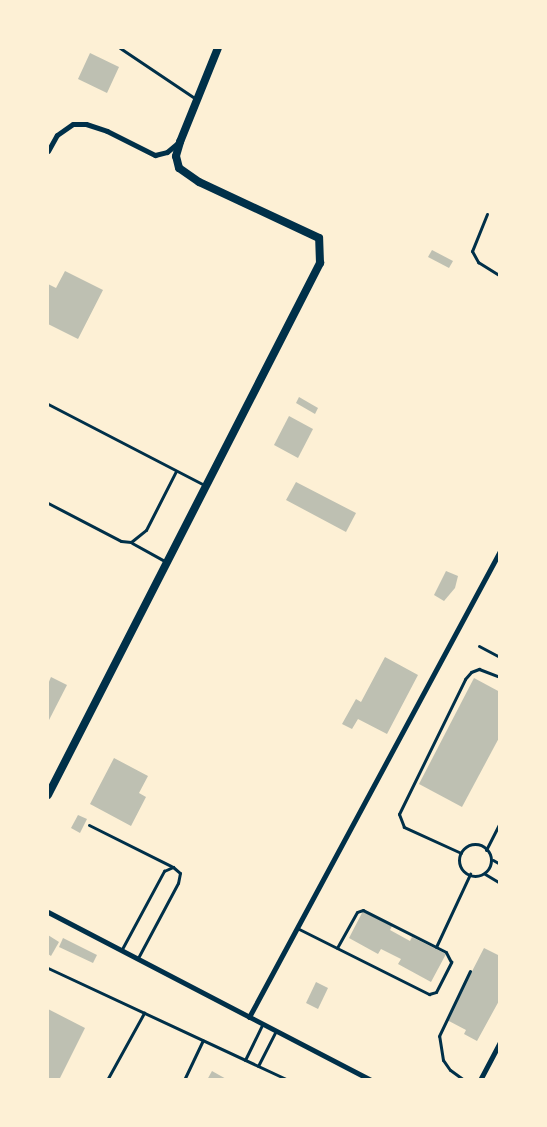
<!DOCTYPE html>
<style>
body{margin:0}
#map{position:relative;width:547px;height:1127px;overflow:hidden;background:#fdf0d5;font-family:Overpass,sans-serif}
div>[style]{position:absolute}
.building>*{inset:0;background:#bec0b2}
.service>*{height:3px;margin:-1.5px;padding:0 1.5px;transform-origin:1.5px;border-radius:1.5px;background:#003049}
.service>.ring{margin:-1.5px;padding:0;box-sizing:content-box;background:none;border:3px solid #003049;border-radius:50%}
.minor>*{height:5px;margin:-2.5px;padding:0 2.5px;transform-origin:2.5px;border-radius:2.5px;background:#003049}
.tertiary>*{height:8px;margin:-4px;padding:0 4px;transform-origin:4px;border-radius:4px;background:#003049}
span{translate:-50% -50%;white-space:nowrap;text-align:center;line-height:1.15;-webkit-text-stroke:4px #fdf0d5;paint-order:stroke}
.frame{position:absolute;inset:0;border:49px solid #fdf0d5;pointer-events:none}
</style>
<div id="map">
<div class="building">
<div style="clip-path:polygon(90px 53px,119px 67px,107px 93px,78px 79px)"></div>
<div style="clip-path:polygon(432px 250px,453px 261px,449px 268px,428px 257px)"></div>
<div style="clip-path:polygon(65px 271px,103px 290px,78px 339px,48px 324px,48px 284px,56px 288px)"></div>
<div style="clip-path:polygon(299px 397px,318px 408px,315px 414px,296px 403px)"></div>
<div style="clip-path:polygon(289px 416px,313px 429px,298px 458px,274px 445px)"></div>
<div style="clip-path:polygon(296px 482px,356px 513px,346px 532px,286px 500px)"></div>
<div style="clip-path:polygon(446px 571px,458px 576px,455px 588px,444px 601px,434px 595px)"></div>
<div style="clip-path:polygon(385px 657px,418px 675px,387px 734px,358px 719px,352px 729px,342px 724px,356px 699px,361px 702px)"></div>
<div style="clip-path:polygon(51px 677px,67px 685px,48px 722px,48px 684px)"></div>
<div style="clip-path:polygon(474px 678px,500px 692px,500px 736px,462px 807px,419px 784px)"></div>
<div style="clip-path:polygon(114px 758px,148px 776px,139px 793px,146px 797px,131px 826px,90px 804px)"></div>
<div style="clip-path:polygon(78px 815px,87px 819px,80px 833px,71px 828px)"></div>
<div style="clip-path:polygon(363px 911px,392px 926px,390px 930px,410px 941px,412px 937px,446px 954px,431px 982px,398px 964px,401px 959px,381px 949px,378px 954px,349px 938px)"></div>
<div style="clip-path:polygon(48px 935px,59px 942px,51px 956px,48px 954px)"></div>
<div style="clip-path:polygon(63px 938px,97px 955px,93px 963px,59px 947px)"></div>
<div style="clip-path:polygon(484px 948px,500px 956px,500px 999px,477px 1041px,464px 1034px,466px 1030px,447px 1020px)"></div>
<div style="clip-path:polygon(316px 982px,328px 988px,318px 1009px,306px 1003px)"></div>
<div style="clip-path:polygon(48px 1009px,85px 1028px,59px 1080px,48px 1080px)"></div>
<div style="clip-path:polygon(212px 1071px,228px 1080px,207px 1080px)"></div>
</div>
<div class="service">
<div style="left:120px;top:48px;width:92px;rotate:33.9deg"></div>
<div style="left:487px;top:214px;width:40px;rotate:112deg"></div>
<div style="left:472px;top:251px;width:13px;rotate:61deg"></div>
<div style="left:478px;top:262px;width:26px;rotate:32deg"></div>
<div style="left:48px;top:404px;width:176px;rotate:27.4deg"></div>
<div style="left:48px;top:503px;width:82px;rotate:27.5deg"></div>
<div style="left:121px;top:541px;width:10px;rotate:6deg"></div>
<div style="left:131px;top:542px;width:19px;rotate:-39deg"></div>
<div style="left:146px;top:530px;width:66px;rotate:-63deg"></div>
<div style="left:132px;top:543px;width:39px;rotate:29deg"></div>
<div style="left:479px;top:646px;width:24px;rotate:28deg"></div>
<div style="left:89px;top:825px;width:92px;rotate:26.6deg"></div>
<div class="ring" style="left:459px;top:844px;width:29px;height:29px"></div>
<div style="left:486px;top:850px;width:30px;rotate:-63deg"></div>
<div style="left:461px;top:853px;width:63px;rotate:-155.5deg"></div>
<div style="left:404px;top:827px;width:14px;rotate:-111deg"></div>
<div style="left:399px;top:814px;width:150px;rotate:-63.9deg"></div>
<div style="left:465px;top:679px;width:9px;rotate:-49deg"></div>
<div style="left:471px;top:672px;width:9px;rotate:-21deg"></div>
<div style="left:479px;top:669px;width:22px;rotate:21deg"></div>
<div style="left:493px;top:860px;width:8px;rotate:30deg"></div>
<div style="left:485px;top:874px;width:17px;rotate:31deg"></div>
<div style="left:297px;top:928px;width:148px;rotate:26.6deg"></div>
<div style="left:429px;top:994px;width:7px;rotate:-16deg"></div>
<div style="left:436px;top:992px;width:34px;rotate:-63deg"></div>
<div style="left:451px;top:962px;width:11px;rotate:-117deg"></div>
<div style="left:446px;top:952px;width:93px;rotate:-153.2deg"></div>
<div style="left:363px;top:910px;width:6px;rotate:162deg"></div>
<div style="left:357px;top:912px;width:41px;rotate:119.1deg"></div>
<div style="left:436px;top:947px;width:81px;rotate:-65deg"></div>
<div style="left:122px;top:949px;width:89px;rotate:-61.7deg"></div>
<div style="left:164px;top:871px;width:10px;rotate:-24deg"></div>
<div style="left:173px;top:867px;width:9px;rotate:41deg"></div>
<div style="left:180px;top:873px;width:10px;rotate:101deg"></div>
<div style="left:178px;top:883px;width:85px;rotate:118.1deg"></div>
<div style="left:48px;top:968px;width:265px;rotate:25deg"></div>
<div style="left:245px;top:1060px;width:39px;rotate:-64deg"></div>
<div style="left:258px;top:1066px;width:38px;rotate:-63deg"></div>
<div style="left:107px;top:1080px;width:77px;rotate:-61.1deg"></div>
<div style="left:184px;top:1080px;width:44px;rotate:-64.6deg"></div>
<div style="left:464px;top:1080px;width:17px;rotate:-144deg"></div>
<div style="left:450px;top:1070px;width:12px;rotate:-125deg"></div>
<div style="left:443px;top:1060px;width:24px;rotate:-99deg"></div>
<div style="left:439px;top:1036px;width:72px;rotate:-64.5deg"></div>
</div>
<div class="minor">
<div style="left:48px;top:151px;width:18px;rotate:-61deg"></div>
<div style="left:57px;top:135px;width:19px;rotate:-35deg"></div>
<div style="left:73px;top:124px;width:13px"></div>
<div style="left:86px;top:124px;width:22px;rotate:18deg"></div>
<div style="left:107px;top:131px;width:54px;rotate:26.6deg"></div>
<div style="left:155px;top:155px;width:12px;rotate:-14deg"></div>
<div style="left:167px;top:152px;width:16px;rotate:-40deg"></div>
<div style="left:48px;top:912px;width:364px;rotate:27.5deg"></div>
<div style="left:249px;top:1017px;width:529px;rotate:-61.69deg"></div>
<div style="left:480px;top:1080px;width:43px;rotate:-62.2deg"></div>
</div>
<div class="tertiary">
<div style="left:48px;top:795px;width:598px;rotate:-62.92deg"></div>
<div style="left:320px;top:263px;width:25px;rotate:-92deg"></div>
<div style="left:319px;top:238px;width:132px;rotate:-155deg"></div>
<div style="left:199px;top:182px;width:24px;rotate:-145deg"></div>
<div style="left:179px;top:168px;width:12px;rotate:-104deg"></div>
<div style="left:176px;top:156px;width:15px;rotate:-74deg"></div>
<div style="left:180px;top:142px;width:101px;rotate:-68deg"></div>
</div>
<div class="frame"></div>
</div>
